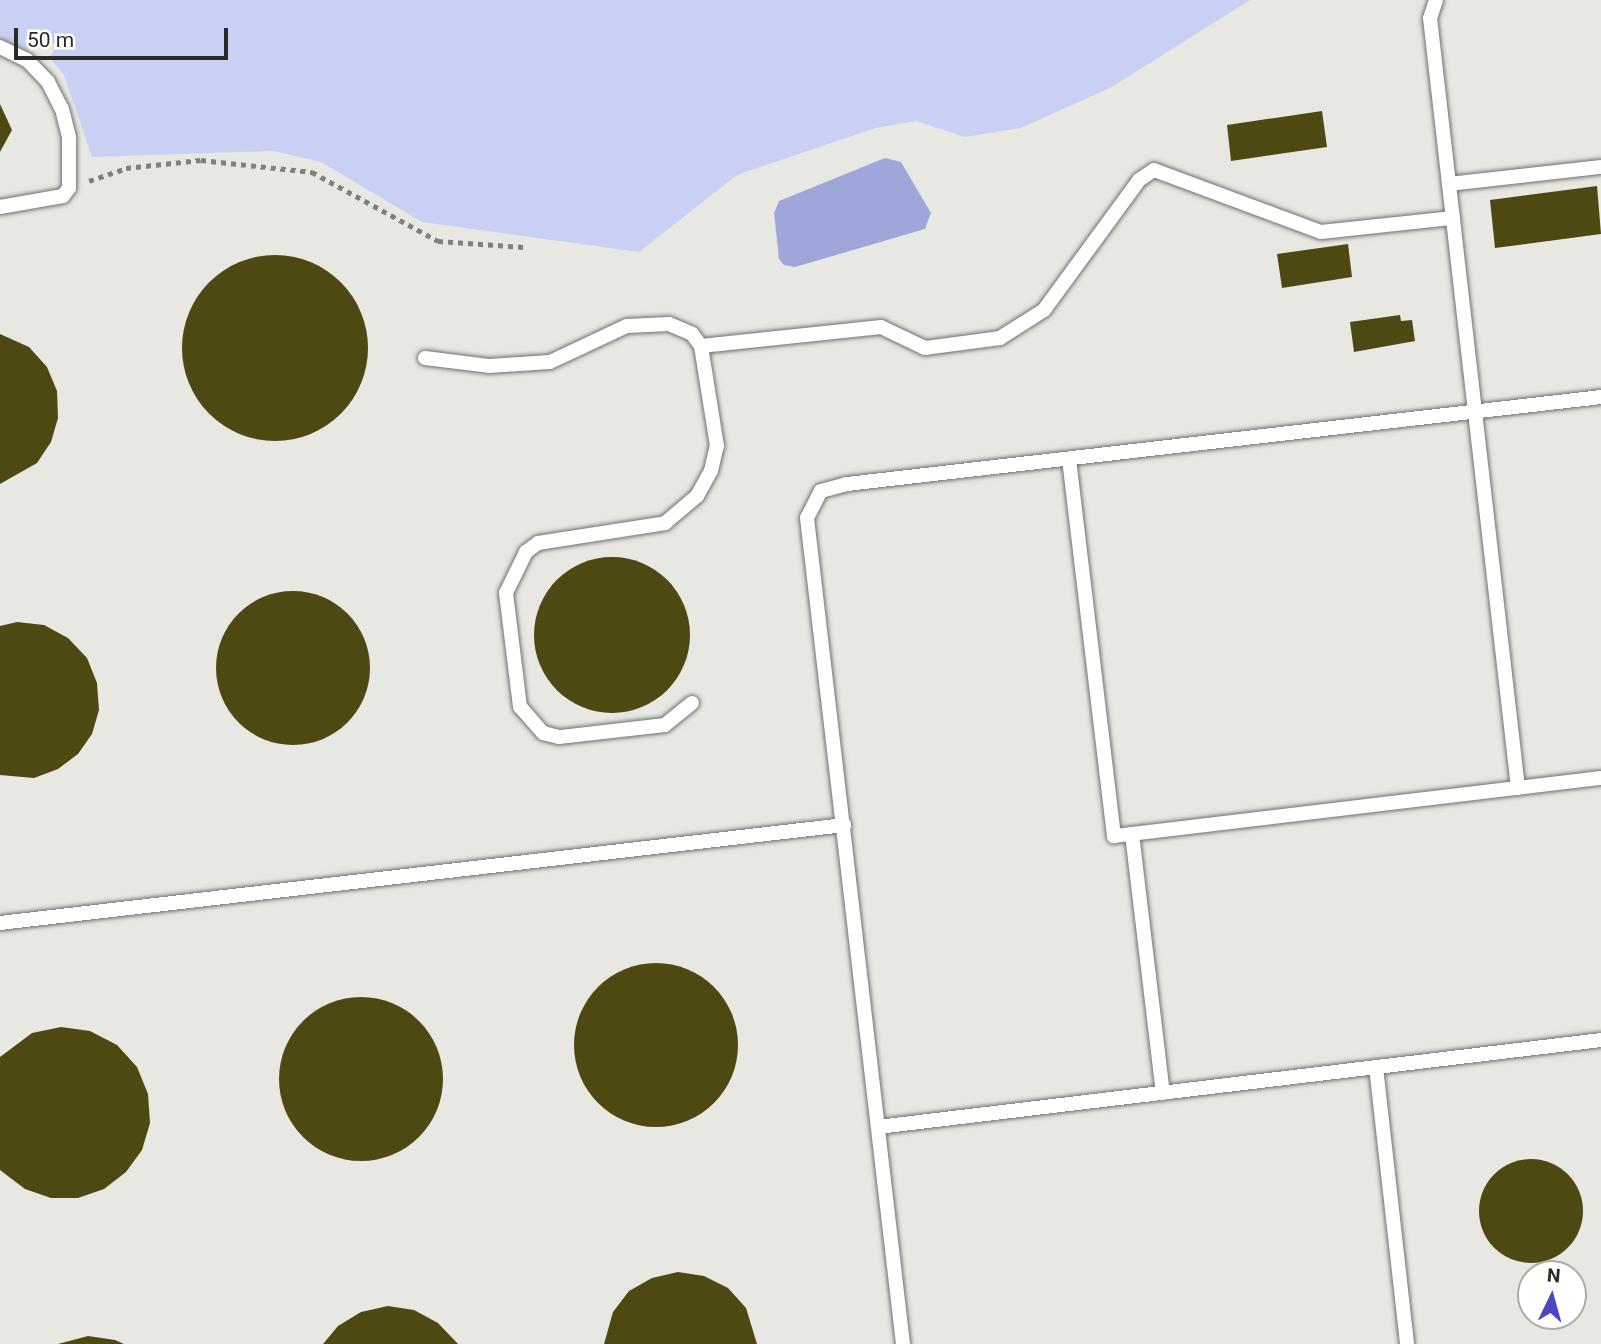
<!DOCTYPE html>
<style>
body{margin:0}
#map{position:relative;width:1601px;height:1344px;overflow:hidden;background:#e8e8e2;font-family:Roboto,sans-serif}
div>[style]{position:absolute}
.green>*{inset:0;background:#cad0f3}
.water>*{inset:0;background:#9fa7da}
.building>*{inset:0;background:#4e4912}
.round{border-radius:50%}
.path>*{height:4.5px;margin-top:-2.25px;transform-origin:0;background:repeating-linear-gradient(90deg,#80807c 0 5px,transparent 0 10px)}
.roads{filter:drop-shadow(0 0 2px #71716c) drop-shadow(0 0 2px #71716c)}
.service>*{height:14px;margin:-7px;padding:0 7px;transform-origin:7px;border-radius:7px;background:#fff}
span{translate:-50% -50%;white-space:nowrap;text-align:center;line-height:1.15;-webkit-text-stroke:7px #fffffe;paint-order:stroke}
.north{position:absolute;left:1517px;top:1260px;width:70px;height:70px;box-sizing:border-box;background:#fffffe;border:2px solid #aaaaa8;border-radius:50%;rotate:5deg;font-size:19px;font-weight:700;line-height:28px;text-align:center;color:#2a2a28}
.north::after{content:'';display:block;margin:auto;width:24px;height:32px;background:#4948be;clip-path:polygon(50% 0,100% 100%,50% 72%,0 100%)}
.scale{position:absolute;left:14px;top:28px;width:214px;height:32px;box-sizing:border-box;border:4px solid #2a2a28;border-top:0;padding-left:9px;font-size:21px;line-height:24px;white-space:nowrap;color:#2a2a28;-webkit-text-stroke:5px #fffffe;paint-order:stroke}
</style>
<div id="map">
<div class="green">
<div style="clip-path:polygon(0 0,1250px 0,1112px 87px,1021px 128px,965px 137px,916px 121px,876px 128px,737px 175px,639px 252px,422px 222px,321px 162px,273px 151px,92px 157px,64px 75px,50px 58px,56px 45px,38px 35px,28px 50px,0 39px)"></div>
</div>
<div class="water">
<div style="clip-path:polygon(885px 158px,901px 162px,931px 213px,925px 229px,795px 267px,784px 265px,779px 259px,774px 213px,779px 201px)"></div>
</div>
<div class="building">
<div style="clip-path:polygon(0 104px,12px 130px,0 152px)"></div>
<div style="clip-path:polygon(1322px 111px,1327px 147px,1231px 161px,1227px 125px)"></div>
<div style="clip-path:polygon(1597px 186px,1601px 234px,1495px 248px,1490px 200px)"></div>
<div style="clip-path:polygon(1348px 244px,1352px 277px,1282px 288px,1277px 254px)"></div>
<div class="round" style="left:182px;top:255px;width:186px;height:186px"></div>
<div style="clip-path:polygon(1400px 315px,1401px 321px,1412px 320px,1415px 341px,1354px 352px,1350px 322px)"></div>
<div style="clip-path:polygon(0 334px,29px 347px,47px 367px,57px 391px,58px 418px,51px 442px,37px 463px,0 484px)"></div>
<div class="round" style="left:534px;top:557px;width:156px;height:156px"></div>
<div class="round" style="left:216px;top:591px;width:154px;height:154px"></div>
<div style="clip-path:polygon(17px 622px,44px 625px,68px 638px,87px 658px,97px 683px,99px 710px,92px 734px,78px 754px,58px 769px,34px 778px,0 775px,0 626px)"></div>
<div class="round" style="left:574px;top:963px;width:164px;height:164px"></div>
<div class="round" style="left:279px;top:997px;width:164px;height:164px"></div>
<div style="clip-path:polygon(61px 1027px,90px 1031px,117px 1045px,137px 1067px,148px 1094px,150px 1123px,142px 1150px,126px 1172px,104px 1189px,78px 1198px,51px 1198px,25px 1189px,0 1170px,0 1057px,32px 1033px)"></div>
<div class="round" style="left:1479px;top:1159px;width:104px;height:104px"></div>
<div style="clip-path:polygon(678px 1272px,704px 1276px,728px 1288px,746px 1308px,757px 1344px,604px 1344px,613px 1312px,629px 1291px,652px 1278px)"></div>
<div style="clip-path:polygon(388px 1306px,414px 1310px,438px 1323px,458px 1344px,323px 1344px,338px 1326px,361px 1312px)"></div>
<div style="clip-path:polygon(88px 1336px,115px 1340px,124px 1344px,58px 1344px)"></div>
</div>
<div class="path">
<div style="left:89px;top:181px;width:39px;rotate:-19deg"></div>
<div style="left:126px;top:168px;width:75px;rotate:-6.1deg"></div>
<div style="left:201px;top:160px;width:112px;rotate:6.2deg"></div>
<div style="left:312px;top:172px;width:144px;rotate:28.7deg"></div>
<div style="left:438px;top:241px;width:86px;rotate:4deg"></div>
</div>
<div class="roads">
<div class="service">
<div style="left:1436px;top:0;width:19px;rotate:108deg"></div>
<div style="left:1430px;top:18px;width:775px;rotate:83.48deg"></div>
<div style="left:0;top:47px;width:30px;rotate:26deg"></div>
<div style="left:27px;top:60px;width:30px;rotate:46deg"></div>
<div style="left:48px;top:82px;width:30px;rotate:63deg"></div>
<div style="left:62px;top:109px;width:30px;rotate:76deg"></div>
<div style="left:69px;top:138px;width:50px;rotate:90deg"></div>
<div style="left:69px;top:188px;width:10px;rotate:127deg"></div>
<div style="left:63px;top:196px;width:64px;rotate:170.1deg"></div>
<div style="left:1449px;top:184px;width:153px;rotate:-6.4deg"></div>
<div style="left:425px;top:358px;width:64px;rotate:7.1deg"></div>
<div style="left:489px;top:366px;width:61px;rotate:-3.8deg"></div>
<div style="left:550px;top:362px;width:85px;rotate:-25.1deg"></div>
<div style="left:627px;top:326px;width:42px;rotate:-2.7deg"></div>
<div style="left:669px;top:324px;width:25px;rotate:23deg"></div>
<div style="left:692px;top:334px;width:15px;rotate:53deg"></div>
<div style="left:701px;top:346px;width:181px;rotate:-6deg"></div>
<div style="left:881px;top:327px;width:49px;rotate:25.5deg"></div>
<div style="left:925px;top:348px;width:76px;rotate:-7.6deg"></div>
<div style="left:1000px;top:338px;width:52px;rotate:-32.5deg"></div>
<div style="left:1044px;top:310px;width:161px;rotate:-53.8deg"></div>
<div style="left:1139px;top:180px;width:18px;rotate:-34deg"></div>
<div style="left:1154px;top:170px;width:178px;rotate:20.4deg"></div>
<div style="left:1321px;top:232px;width:133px;rotate:-6.1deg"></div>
<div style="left:1069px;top:459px;width:380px;rotate:83.2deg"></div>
<div style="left:1114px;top:836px;width:490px;rotate:-6.8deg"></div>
<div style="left:692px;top:703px;width:35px;rotate:141deg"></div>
<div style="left:665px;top:725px;width:107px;rotate:173.5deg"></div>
<div style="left:559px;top:737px;width:16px;rotate:-166deg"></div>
<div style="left:543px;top:733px;width:35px;rotate:-131deg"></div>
<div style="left:520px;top:707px;width:115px;rotate:-97deg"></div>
<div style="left:506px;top:593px;width:46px;rotate:-64deg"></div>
<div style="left:526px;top:552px;width:15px;rotate:-37deg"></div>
<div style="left:538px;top:543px;width:129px;rotate:-8.9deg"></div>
<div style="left:665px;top:523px;width:42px;rotate:-40.2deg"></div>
<div style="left:697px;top:496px;width:29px;rotate:-61deg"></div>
<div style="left:711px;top:471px;width:26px;rotate:-77deg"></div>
<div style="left:717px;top:446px;width:101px;rotate:-99.1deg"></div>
<div style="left:1132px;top:834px;width:261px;rotate:83.2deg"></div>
<div style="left:0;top:923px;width:850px;rotate:-6.62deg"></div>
<div style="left:1376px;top:1067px;width:279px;rotate:83.6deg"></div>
<div style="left:878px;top:1127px;width:728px;rotate:-6.86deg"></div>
<div style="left:903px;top:1344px;width:832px;rotate:-96.63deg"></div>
<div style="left:807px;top:518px;width:30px;rotate:-63deg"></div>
<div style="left:821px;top:491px;width:27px;rotate:-15deg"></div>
<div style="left:847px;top:484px;width:759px;rotate:-6.58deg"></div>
</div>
</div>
<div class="north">N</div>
<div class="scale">50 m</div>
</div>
